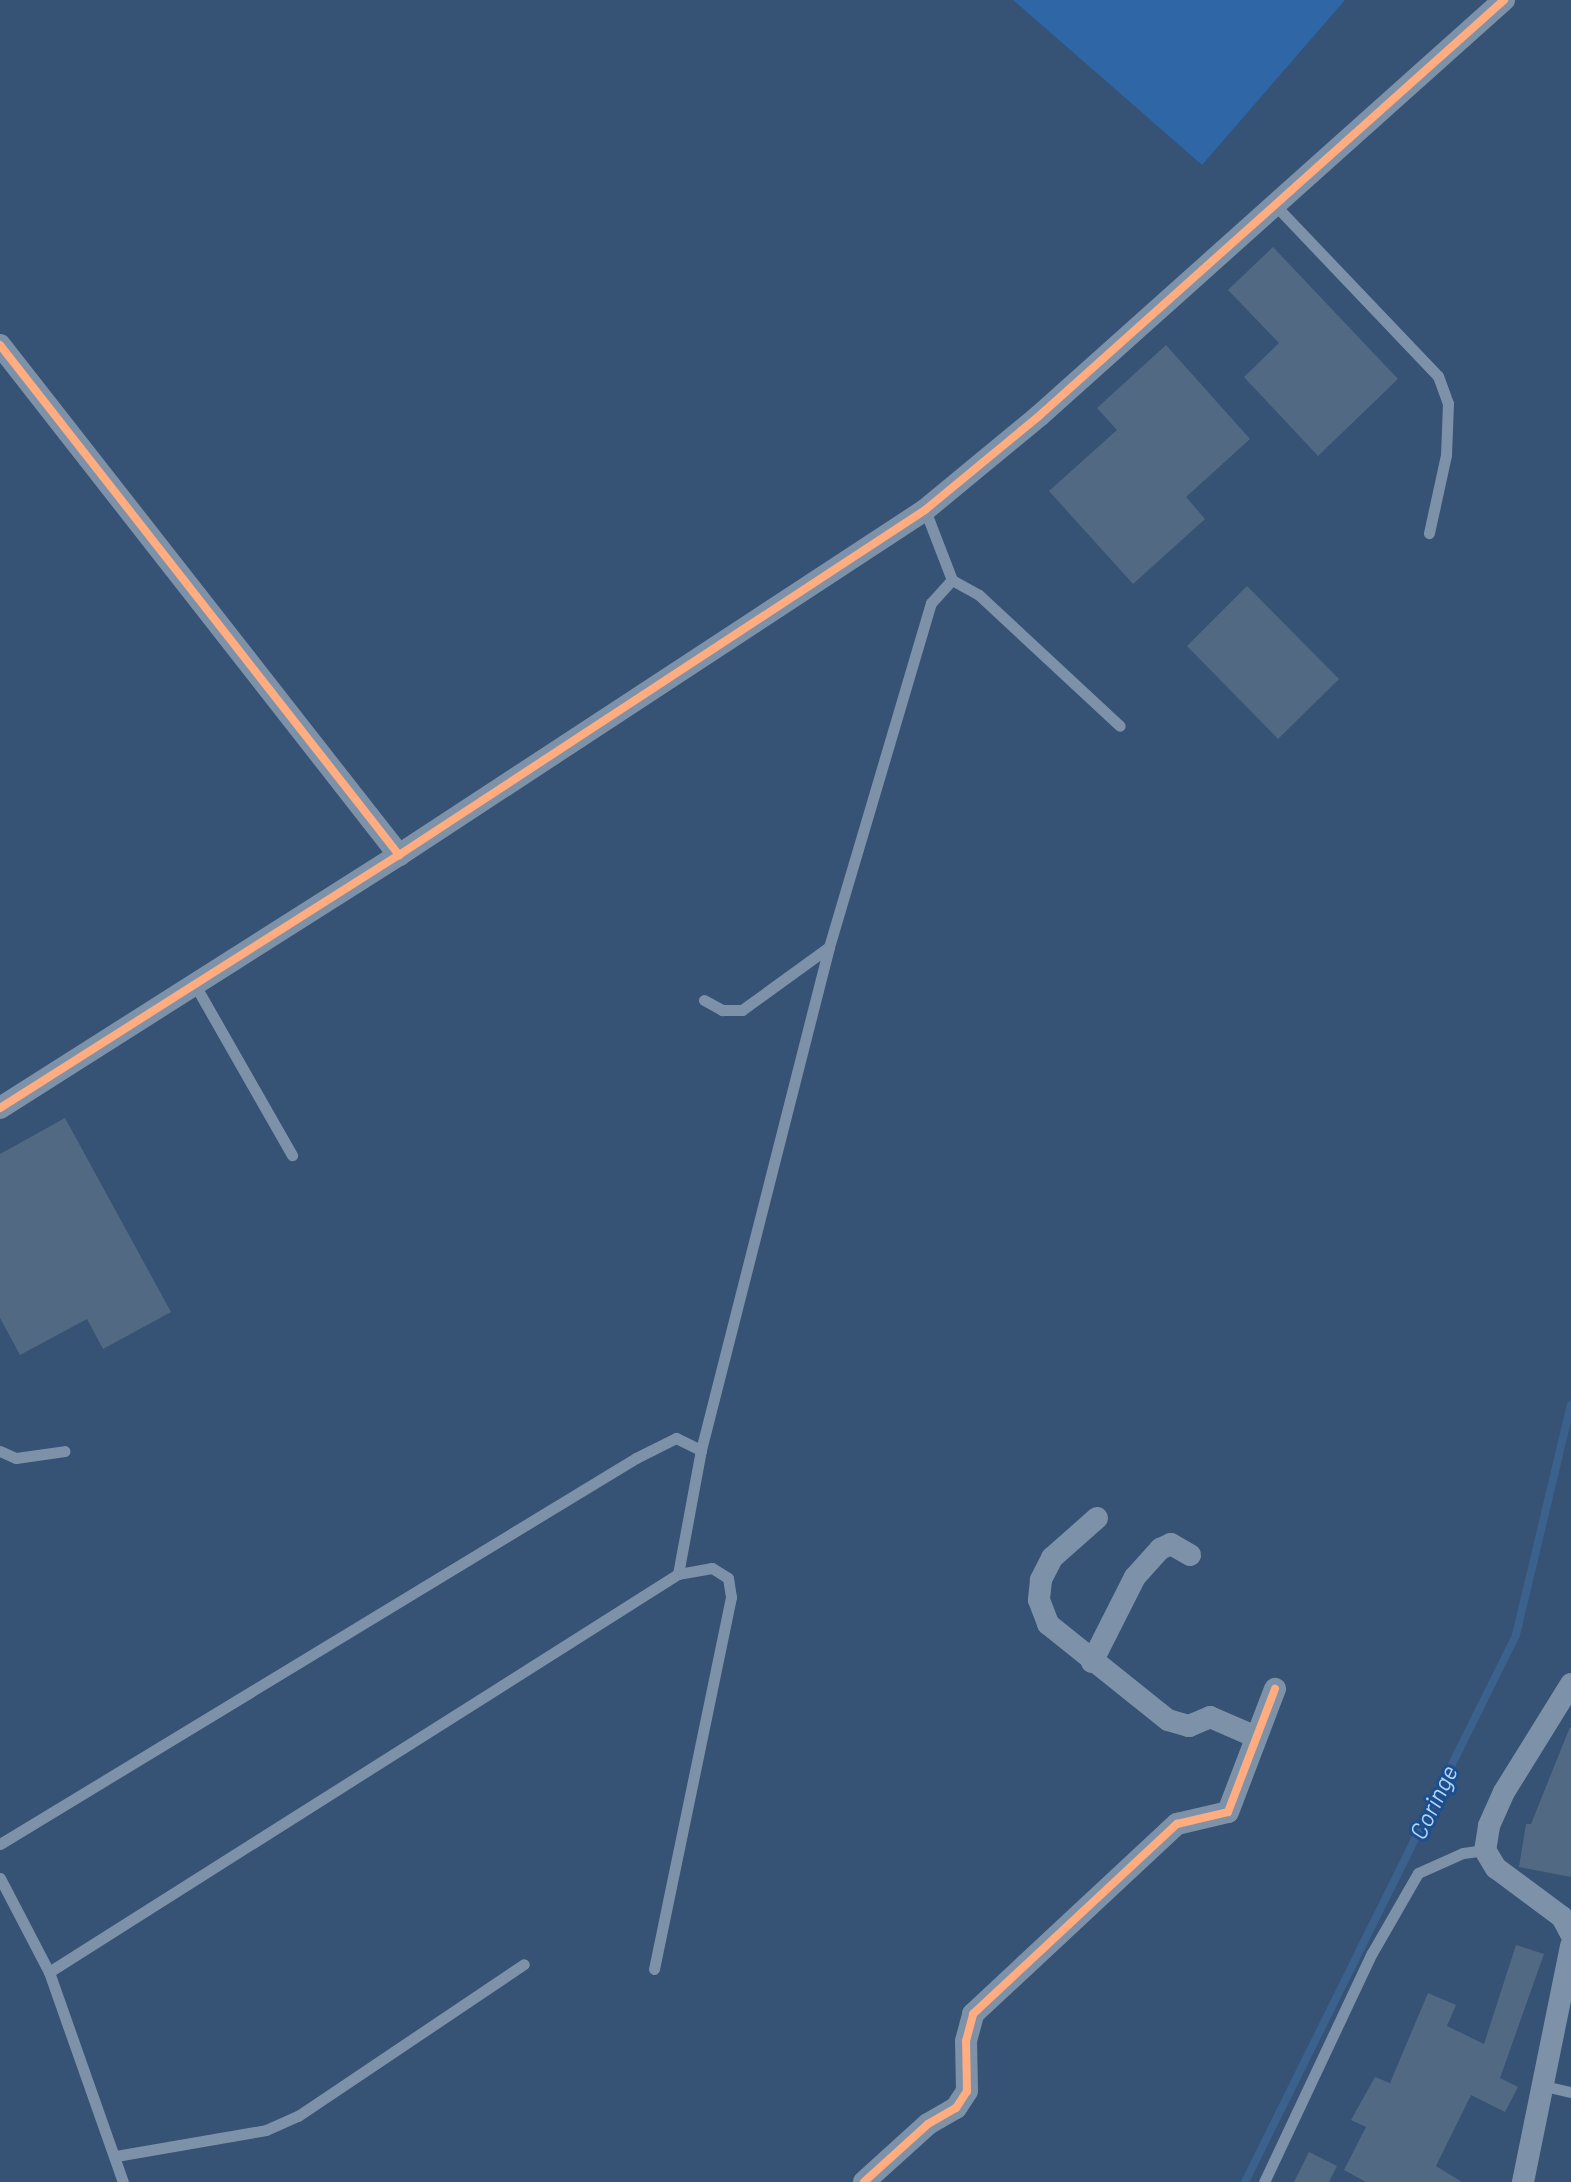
<!DOCTYPE html>
<html>
<head>
<meta charset="utf-8">
<style>
	body { margin:0 }
	#map { position:relative; width:1571px; height:2182px; overflow:hidden; background:#365274; font-family:Barlow,sans-serif }
	div>[style] { position:absolute }
	.green>* { inset:0; background:#2f66a5 }
	.stream>* { height:8px; margin:-4px; padding:0 4px; transform-origin:4px; border-radius:4px; background:#3b618d }
	.building>* { inset:0; background:#526984 }
	.service>* { height:11px; margin:-5.5px; padding:0 5.5px; transform-origin:5.5px; border-radius:5.5px; background:#7d92a8 }
	.minor>* { height:22px; margin:-11px; padding:0 11px; transform-origin:11px; border-radius:11px; background:#7d92a8 }
	.cycleway>* { height:8px; margin:-4px; padding:0 4px; transform-origin:4px; border-radius:4px; background:#ffac80 }
	span { translate:-50% -50%; white-space:nowrap; text-align:center; line-height:1.15; -webkit-text-stroke:6px #1b4f8f; paint-order:stroke }
	.water-label { font-size:24px; color:#b5d3f5; font-style:italic }
</style>
</head>
<body>
<div id="map">
	<div class="green">
		<i style="clip-path:polygon(1013px 0,1345px 0,1202px 165px)"></i>
	</div>
	<div class="stream">
		<i style="left:1245px;top:2182px;width:610px;rotate:-63.64deg"></i>
		<i style="left:1516px;top:1635px;width:236px;rotate:-76.6deg"></i>
	</div>
	<div class="building">
		<i style="clip-path:polygon(1273px 247px,1398px 379px,1318px 456px,1244px 377px,1279px 343px,1228px 290px)"></i>
		<i style="clip-path:polygon(1166px 345px,1250px 439px,1186px 497px,1205px 519px,1133px 584px,1049px 491px,1117px 430px,1097px 408px)"></i>
		<i style="clip-path:polygon(1247px 586px,1339px 679px,1278px 739px,1187px 646px)"></i>
		<i style="clip-path:polygon(65px 1118px,171px 1312px,103px 1349px,87px 1319px,20px 1355px,0 1318px,0 1154px)"></i>
		<i style="clip-path:polygon(1570px 1727px,1571px 1728px,1571px 1877px,1519px 1867px,1526px 1824px,1531px 1824px)"></i>
		<i style="clip-path:polygon(1516px 1945px,1544px 1954px,1500px 2078px,1518px 2087px,1505px 2112px,1471px 2095px,1436px 2166px,1462px 2182px,1366px 2182px,1344px 2170px,1366px 2127px,1351px 2120px,1375px 2077px,1390px 2083px,1428px 1993px,1456px 2005px,1447px 2026px,1484px 2044px)"></i>
		<i style="clip-path:polygon(1309px 2152px,1337px 2166px,1329px 2182px,1294px 2182px)"></i>
	</div>
	<div class="service">
		<i style="left:1275px;top:205px;width:236px;rotate:46.4deg"></i>
		<i style="left:1438px;top:376px;width:29px;rotate:70deg"></i>
		<i style="left:1448px;top:403px;width:52px;rotate:92.2deg"></i>
		<i style="left:1446px;top:455px;width:80px;rotate:102.3deg"></i>
		<i style="left:925px;top:510px;width:75px;rotate:68.9deg"></i>
		<i style="left:952px;top:580px;width:31px;rotate:29deg"></i>
		<i style="left:979px;top:595px;width:192px;rotate:42.9deg"></i>
		<i style="left:195px;top:985px;width:196px;rotate:60.3deg"></i>
		<i style="left:704px;top:1000px;width:21px;rotate:29deg"></i>
		<i style="left:722px;top:1010px;width:20px"></i>
		<i style="left:742px;top:1010px;width:107px;rotate:-35.9deg"></i>
		<i style="left:0;top:1451px;width:17px;rotate:24deg"></i>
		<i style="left:16px;top:1458px;width:49px;rotate:-8.1deg"></i>
		<i style="left:0;top:1844px;width:744px;rotate:-31.25deg"></i>
		<i style="left:636px;top:1458px;width:45px;rotate:-26.6deg"></i>
		<i style="left:676px;top:1438px;width:28px;rotate:26deg"></i>
		<i style="left:0;top:1878px;width:106px;rotate:62.5deg"></i>
		<i style="left:49px;top:1972px;width:223px;rotate:70.6deg"></i>
		<i style="left:654px;top:1969px;width:380px;rotate:-78.3deg"></i>
		<i style="left:731px;top:1597px;width:19px;rotate:-99deg"></i>
		<i style="left:728px;top:1578px;width:19px;rotate:-148deg"></i>
		<i style="left:712px;top:1568px;width:35px;rotate:170deg"></i>
		<i style="left:49px;top:1972px;width:744px;rotate:-32.32deg"></i>
		<i style="left:678px;top:1574px;width:126px;rotate:-79.5deg"></i>
		<i style="left:701px;top:1450px;width:519px;rotate:-75.72deg"></i>
		<i style="left:829px;top:947px;width:359px;rotate:-73.5deg"></i>
		<i style="left:931px;top:603px;width:31px;rotate:-48deg"></i>
		<i style="left:1540px;top:2085px;width:32px;rotate:13deg"></i>
		<i style="left:116px;top:2156px;width:152px;rotate:-9.8deg"></i>
		<i style="left:266px;top:2130px;width:35px;rotate:-24deg"></i>
		<i style="left:298px;top:2116px;width:272px;rotate:-33.9deg"></i>
		<i style="left:1264px;top:2182px;width:253px;rotate:-64.8deg"></i>
		<i style="left:1372px;top:1953px;width:92px;rotate:-60.1deg"></i>
		<i style="left:1418px;top:1873px;width:49px;rotate:-24deg"></i>
		<i style="left:1463px;top:1853px;width:22px;rotate:-8deg"></i>
	</div>
	<div class="minor">
		<i style="left:0;top:345px;width:648px;rotate:51.96deg"></i>
		<i style="left:0;top:1108px;width:472px;rotate:-32.4deg"></i>
		<i style="left:399px;top:855px;width:629px;rotate:-33.26deg"></i>
		<i style="left:925px;top:510px;width:148px;rotate:-39.5deg"></i>
		<i style="left:1039px;top:416px;width:624px;rotate:-41.82deg"></i>
		<i style="left:1097px;top:1518px;width:60px;rotate:138.4deg"></i>
		<i style="left:1052px;top:1558px;width:25px;rotate:117deg"></i>
		<i style="left:1041px;top:1580px;width:20px;rotate:96deg"></i>
		<i style="left:1039px;top:1600px;width:26px;rotate:69deg"></i>
		<i style="left:1048px;top:1624px;width:154px;rotate:38.7deg"></i>
		<i style="left:1168px;top:1720px;width:22px;rotate:16deg"></i>
		<i style="left:1189px;top:1726px;width:23px;rotate:-23deg"></i>
		<i style="left:1210px;top:1717px;width:50px;rotate:23.5deg"></i>
		<i style="left:1092px;top:1662px;width:95px;rotate:-63.2deg"></i>
		<i style="left:1135px;top:1577px;width:38px;rotate:-48deg"></i>
		<i style="left:1160px;top:1549px;width:12px;rotate:-24deg"></i>
		<i style="left:1171px;top:1544px;width:22px;rotate:30deg"></i>
		<i style="left:1571px;top:1684px;width:127px;rotate:121.8deg"></i>
		<i style="left:1504px;top:1792px;width:37px;rotate:114deg"></i>
		<i style="left:1489px;top:1826px;width:24px;rotate:99deg"></i>
		<i style="left:1485px;top:1850px;width:21px;rotate:59deg"></i>
		<i style="left:1496px;top:1868px;width:82px;rotate:36.6deg"></i>
		<i style="left:1562px;top:1917px;width:19px;rotate:62deg"></i>
		<i style="left:864px;top:2182px;width:86px;rotate:-42.2deg"></i>
		<i style="left:928px;top:2124px;width:32px;rotate:-30deg"></i>
		<i style="left:956px;top:2108px;width:20px;rotate:-57deg"></i>
		<i style="left:967px;top:2091px;width:50px;rotate:-91.1deg"></i>
		<i style="left:966px;top:2041px;width:28px;rotate:-75deg"></i>
		<i style="left:973px;top:2014px;width:279px;rotate:-43deg"></i>
		<i style="left:1177px;top:1824px;width:52px;rotate:-13.2deg"></i>
		<i style="left:1228px;top:1812px;width:132px;rotate:-69.1deg"></i>
		<i style="left:1523px;top:2182px;width:241px;rotate:-78.5deg"></i>
	</div>
	<div class="cycleway">
		<i style="left:0;top:345px;width:648px;rotate:51.96deg"></i>
		<i style="left:0;top:1108px;width:472px;rotate:-32.4deg"></i>
		<i style="left:399px;top:855px;width:629px;rotate:-33.26deg"></i>
		<i style="left:925px;top:510px;width:148px;rotate:-39.5deg"></i>
		<i style="left:1039px;top:416px;width:624px;rotate:-41.82deg"></i>
		<i style="left:864px;top:2182px;width:86px;rotate:-42.2deg"></i>
		<i style="left:928px;top:2124px;width:32px;rotate:-30deg"></i>
		<i style="left:956px;top:2108px;width:20px;rotate:-57deg"></i>
		<i style="left:967px;top:2091px;width:50px;rotate:-91.1deg"></i>
		<i style="left:966px;top:2041px;width:28px;rotate:-75deg"></i>
		<i style="left:973px;top:2014px;width:279px;rotate:-43deg"></i>
		<i style="left:1177px;top:1824px;width:52px;rotate:-13.2deg"></i>
		<i style="left:1228px;top:1812px;width:132px;rotate:-69.1deg"></i>
	</div>
	<div class="water-label">
		<span style="left:1433px;top:1802px;rotate:-64deg">Coringe</span>
	</div>
</div>
</body>
</html>
